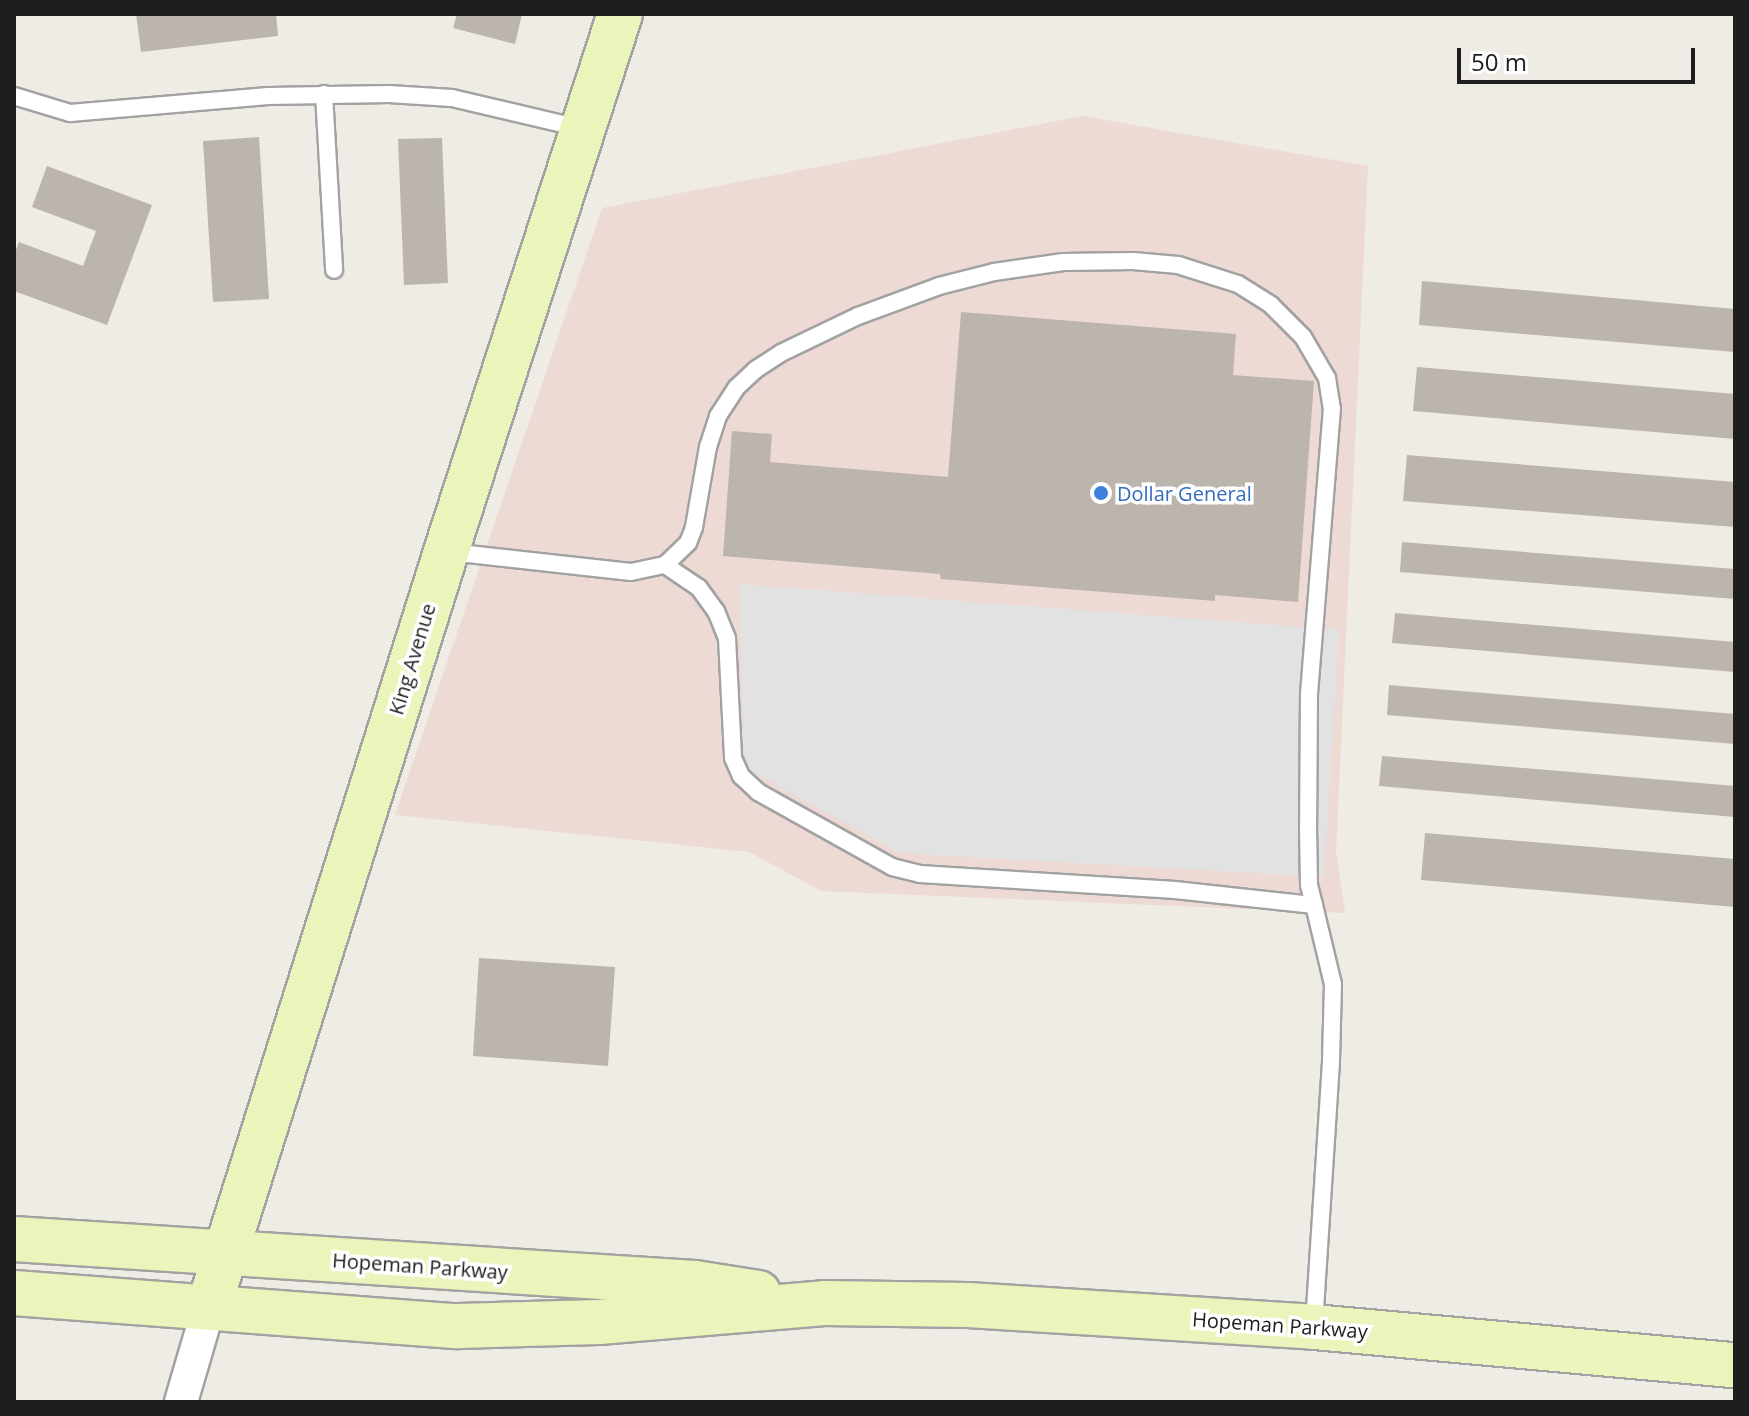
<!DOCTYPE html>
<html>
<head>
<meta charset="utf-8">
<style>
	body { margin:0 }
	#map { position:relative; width:1749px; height:1416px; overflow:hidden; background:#eeece4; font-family:"Open Sans",sans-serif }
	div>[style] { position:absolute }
	.commercial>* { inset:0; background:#eedad4 }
	.parking>* { inset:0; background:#e2e2e2 }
	.building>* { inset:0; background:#bbb5ae }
	.roads { filter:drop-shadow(2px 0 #a2a2a2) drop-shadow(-2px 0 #a2a2a2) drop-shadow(0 2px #a2a2a2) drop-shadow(0 -2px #a2a2a2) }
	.lane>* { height:16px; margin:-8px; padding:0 8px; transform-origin:8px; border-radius:8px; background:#fff }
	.street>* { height:32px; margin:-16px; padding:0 16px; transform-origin:16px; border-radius:16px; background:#fff }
	.secondary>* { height:44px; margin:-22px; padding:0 22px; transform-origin:22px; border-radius:22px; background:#e9f5bb }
	.dots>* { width:22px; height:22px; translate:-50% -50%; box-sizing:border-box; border:4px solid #fff; border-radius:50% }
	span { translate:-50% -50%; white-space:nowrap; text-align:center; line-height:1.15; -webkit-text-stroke:7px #fff; paint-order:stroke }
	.shop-label { font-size:20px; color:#366cbe }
	.left { translate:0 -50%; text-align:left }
	.street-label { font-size:20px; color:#1e1e1e }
	.frame { position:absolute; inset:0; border:16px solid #1e1e1e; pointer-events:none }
	.scale { position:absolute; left:1457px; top:48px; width:238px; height:36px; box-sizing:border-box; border:4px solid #1e1e1e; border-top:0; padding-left:10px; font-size:24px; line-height:28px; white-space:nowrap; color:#1e1e1e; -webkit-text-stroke:6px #fff; paint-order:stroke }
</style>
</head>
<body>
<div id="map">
	<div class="commercial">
		<i style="clip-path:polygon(1083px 116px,1368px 166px,1336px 851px,1345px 913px,821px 891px,749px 852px,395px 815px,602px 208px)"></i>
	</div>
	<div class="parking">
		<i style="clip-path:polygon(739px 584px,1339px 630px,1324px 877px,899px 853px,749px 769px,744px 750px)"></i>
	</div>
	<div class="building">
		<i style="clip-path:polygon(136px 14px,276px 14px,278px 36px,141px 52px)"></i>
		<i style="clip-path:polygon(457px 14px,522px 14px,515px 44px,453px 28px)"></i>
		<i style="clip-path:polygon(259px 137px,269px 299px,213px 302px,203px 141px)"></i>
		<i style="clip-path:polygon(442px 138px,448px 283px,404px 285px,398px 139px)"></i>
		<i style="clip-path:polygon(47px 166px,152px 205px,107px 325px,14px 291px,14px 255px,19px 242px,83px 266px,96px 231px,32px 207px)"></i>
		<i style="clip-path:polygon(1422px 281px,1735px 309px,1735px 352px,1419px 325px)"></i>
		<i style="clip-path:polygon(961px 312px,1236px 334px,1233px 375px,1314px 381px,1298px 602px,1215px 595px,1215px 601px,941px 579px,940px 574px,723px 556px,732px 431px,772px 434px,770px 462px,948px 477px)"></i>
		<i style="clip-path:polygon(1417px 367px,1735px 394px,1735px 439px,1413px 411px)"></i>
		<i style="clip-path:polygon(1407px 455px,1735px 482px,1735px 527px,1403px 501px)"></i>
		<i style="clip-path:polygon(1402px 542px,1735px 569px,1735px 599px,1400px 572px)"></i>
		<i style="clip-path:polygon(1395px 613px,1735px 642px,1735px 672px,1392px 643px)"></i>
		<i style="clip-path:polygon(1389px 685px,1735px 714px,1735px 744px,1387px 715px)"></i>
		<i style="clip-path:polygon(1382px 756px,1735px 786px,1735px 817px,1379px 786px)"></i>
		<i style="clip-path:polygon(1425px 833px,1735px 859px,1735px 907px,1421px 880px)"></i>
		<i style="clip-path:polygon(479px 958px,615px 967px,608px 1066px,473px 1056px)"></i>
	</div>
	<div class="roads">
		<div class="lane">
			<i style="left:324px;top:94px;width:176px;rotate:86.7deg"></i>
			<i style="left:14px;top:96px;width:59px;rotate:16.9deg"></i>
			<i style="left:70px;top:113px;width:199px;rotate:-4.9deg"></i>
			<i style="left:268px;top:96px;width:121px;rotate:-0.9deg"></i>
			<i style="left:389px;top:94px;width:63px;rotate:3.6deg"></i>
			<i style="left:452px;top:98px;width:131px;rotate:13.2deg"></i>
			<i style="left:450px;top:552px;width:182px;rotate:6.3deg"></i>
			<i style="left:631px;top:572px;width:35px;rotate:-12deg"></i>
			<i style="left:665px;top:565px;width:41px;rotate:34.1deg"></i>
			<i style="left:699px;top:588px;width:29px;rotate:54deg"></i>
			<i style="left:716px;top:611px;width:29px;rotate:68deg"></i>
			<i style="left:727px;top:638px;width:120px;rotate:87.1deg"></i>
			<i style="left:733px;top:758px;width:20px;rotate:66deg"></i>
			<i style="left:741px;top:776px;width:23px;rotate:43deg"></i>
			<i style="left:758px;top:792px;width:154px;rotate:29.2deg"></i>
			<i style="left:892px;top:867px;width:29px;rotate:14deg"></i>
			<i style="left:920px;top:874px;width:256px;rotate:3.6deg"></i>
			<i style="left:1175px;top:890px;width:140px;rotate:6.2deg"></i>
			<i style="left:1314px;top:905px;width:81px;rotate:76.5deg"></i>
			<i style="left:1333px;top:984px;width:78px;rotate:91.5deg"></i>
			<i style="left:1331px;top:1062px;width:264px;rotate:93.7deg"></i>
			<i style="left:665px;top:565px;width:32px;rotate:-44deg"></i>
			<i style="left:688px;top:543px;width:17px;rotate:-69deg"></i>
			<i style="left:694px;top:527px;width:81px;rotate:-80.1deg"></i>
			<i style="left:708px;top:447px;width:33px;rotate:-72deg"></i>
			<i style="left:718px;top:416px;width:33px;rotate:-57deg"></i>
			<i style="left:736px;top:388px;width:26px;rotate:-43deg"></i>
			<i style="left:755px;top:370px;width:31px;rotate:-33deg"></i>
			<i style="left:781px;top:353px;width:85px;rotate:-25.7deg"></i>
			<i style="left:858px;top:316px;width:86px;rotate:-20.3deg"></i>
			<i style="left:939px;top:286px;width:57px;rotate:-14.3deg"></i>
			<i style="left:994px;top:272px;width:70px;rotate:-8.2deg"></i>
			<i style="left:1063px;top:262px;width:70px;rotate:-0.8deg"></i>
			<i style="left:1133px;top:261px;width:45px;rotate:5.1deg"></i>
			<i style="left:1178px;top:265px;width:63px;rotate:17.6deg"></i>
			<i style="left:1238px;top:284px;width:39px;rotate:32deg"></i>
			<i style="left:1271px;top:305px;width:45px;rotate:45deg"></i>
			<i style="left:1303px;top:337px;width:48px;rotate:59.7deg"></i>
			<i style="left:1327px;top:378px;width:30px;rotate:81deg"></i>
			<i style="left:1332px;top:408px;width:288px;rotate:94.6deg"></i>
			<i style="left:1309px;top:695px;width:132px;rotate:90.4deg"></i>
			<i style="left:1308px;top:827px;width:58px;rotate:89deg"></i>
			<i style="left:1309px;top:885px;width:21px;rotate:76deg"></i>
		</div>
		<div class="street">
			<i style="left:181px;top:1402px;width:100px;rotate:-73.7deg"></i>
		</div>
		<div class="secondary">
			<i style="left:14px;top:1239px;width:682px;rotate:3.7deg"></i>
			<i style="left:695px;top:1283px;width:64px;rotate:9deg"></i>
			<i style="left:14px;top:1293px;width:445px;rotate:4.3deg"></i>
			<i style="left:458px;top:1326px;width:141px;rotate:-1.6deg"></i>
			<i style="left:599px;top:1322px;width:226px;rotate:-4.8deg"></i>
			<i style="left:824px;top:1303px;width:144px;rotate:0.8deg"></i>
			<i style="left:968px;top:1305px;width:347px;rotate:3.6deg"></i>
			<i style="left:1314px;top:1327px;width:423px;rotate:5.2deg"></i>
			<i style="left:209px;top:1306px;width:790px;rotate:-72.55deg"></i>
			<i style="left:446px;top:552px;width:565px;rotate:-72.08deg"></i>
		</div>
	</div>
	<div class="dots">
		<i style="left:1101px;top:493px;background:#3f7fe0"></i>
	</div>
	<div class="shop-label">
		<span class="left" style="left:1117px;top:493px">Dollar General</span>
	</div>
	<div class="street-label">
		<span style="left:412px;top:659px;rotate:-73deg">King Avenue</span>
		<span style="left:420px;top:1266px;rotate:4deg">Hopeman Parkway</span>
		<span style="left:1280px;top:1325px;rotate:4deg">Hopeman Parkway</span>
	</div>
	<div class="frame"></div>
	<div class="scale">50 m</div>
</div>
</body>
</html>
